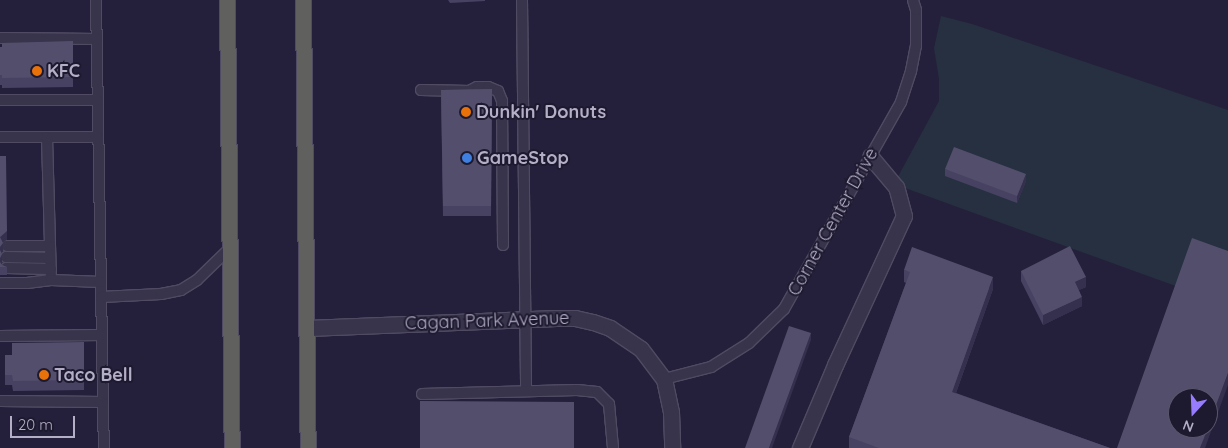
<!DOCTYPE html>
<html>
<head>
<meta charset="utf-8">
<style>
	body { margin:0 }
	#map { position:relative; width:1228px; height:448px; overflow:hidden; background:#24203b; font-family:Quicksand,sans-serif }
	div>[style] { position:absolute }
	.green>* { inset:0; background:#263041 }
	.roads { filter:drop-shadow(1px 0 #504b62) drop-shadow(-1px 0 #504b62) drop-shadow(0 1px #504b62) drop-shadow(0 -1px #504b62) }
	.service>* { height:10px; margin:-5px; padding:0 5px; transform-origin:5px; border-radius:5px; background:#38344b }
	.minor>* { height:15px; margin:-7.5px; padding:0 7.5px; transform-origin:7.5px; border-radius:7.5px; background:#38344b }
	.trunk>* { height:15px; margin:-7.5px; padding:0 7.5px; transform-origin:7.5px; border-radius:7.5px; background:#60615e }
	.wall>* { inset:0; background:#474261 }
	.shaded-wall>* { inset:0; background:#34304d }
	.building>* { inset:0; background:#534e6c }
	.dots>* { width:14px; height:14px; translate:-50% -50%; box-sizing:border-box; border:2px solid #1d192f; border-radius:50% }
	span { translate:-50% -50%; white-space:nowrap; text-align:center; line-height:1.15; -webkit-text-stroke:4px #1d192f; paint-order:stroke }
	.poi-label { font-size:18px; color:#b4aec7; font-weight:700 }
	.left { translate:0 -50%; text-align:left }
	.street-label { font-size:18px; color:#b4aec7 }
	.north { position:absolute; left:1168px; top:388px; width:50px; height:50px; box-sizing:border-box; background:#1d192f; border:1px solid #59556c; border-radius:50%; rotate:200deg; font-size:14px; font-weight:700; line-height:20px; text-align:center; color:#b4aec7 }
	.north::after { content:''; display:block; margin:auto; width:18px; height:22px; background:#977dfe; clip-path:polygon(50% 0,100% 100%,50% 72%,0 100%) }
	.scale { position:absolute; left:10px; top:416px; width:65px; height:22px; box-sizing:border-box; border:2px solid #b4aec7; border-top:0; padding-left:6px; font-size:15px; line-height:18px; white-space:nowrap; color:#b4aec7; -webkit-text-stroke:4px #1d192f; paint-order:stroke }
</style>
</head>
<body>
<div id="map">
	<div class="green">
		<i style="clip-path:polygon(941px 16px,972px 24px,1228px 110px,1228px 305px,894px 184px,939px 101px,939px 79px,934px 48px)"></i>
	</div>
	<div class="roads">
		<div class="service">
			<i style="left:96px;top:0;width:448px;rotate:89deg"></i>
			<i style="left:522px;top:0;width:391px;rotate:89.4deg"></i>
			<i style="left:0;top:38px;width:97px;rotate:0.6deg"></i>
			<i style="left:421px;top:90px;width:48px;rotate:1.2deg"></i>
			<i style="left:469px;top:91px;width:9px;rotate:-27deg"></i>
			<i style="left:477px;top:87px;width:11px"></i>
			<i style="left:488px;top:87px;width:11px;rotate:22deg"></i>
			<i style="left:498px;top:91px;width:11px;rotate:68deg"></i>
			<i style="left:502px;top:101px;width:144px;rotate:89.6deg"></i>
			<i style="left:0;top:100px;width:97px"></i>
			<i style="left:0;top:137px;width:98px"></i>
			<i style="left:47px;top:137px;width:143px;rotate:88.4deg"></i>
			<i style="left:7px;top:246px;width:43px"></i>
			<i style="left:6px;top:257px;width:44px;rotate:1.3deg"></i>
			<i style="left:6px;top:268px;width:45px;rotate:1.3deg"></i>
			<i style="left:0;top:283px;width:27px"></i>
			<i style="left:27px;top:283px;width:24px;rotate:-7deg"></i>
			<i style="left:51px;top:280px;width:50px;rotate:2.3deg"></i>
			<i style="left:101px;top:297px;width:60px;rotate:-2.9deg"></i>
			<i style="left:161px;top:294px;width:20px;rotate:-11deg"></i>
			<i style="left:181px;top:290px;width:19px;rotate:-32deg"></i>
			<i style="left:197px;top:280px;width:46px;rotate:-44.1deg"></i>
			<i style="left:0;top:336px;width:102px;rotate:-0.6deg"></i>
			<i style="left:664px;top:379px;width:49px;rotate:-14.3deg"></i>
			<i style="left:711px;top:367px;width:45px;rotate:-32.3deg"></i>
			<i style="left:749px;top:343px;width:49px;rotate:-44.2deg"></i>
			<i style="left:784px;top:309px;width:238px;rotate:-60.5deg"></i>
			<i style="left:901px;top:102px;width:33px;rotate:-72deg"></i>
			<i style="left:911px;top:71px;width:25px;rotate:-79deg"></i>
			<i style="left:916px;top:46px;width:36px;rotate:-90deg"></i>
			<i style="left:916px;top:10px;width:10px;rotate:-107deg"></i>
			<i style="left:422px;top:394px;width:155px;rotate:-1.5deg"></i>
			<i style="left:577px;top:390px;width:20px;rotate:6deg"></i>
			<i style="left:597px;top:392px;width:17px;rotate:45deg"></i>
			<i style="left:609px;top:404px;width:44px;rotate:84.8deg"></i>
			<i style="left:0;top:401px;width:103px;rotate:0.6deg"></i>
		</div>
		<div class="minor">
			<i style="left:307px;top:328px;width:249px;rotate:-2.3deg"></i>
			<i style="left:556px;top:318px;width:19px"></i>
			<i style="left:575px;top:318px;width:18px;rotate:13deg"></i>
			<i style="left:593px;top:322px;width:18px;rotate:19deg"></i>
			<i style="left:610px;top:328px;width:37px;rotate:34deg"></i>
			<i style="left:641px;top:349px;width:38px;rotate:53deg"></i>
			<i style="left:664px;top:379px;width:34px;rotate:78deg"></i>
			<i style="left:671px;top:412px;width:36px;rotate:88deg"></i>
			<i style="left:800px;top:448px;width:90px;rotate:-67.1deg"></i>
			<i style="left:835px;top:365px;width:164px;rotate:-65.2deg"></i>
			<i style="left:904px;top:216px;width:30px;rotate:-105deg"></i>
			<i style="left:896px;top:187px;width:40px;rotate:-130deg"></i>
		</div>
		<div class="trunk">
			<i style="left:227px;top:0;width:448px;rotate:89.4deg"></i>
			<i style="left:303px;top:0;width:448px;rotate:89.4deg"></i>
		</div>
	</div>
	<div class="wall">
		<i style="clip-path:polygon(448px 0,485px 0,485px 1px,450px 3px)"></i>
		<i style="clip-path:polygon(73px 41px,73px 87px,2px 88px,2px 85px,0 85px,0 47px)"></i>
		<i style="clip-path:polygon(492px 89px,491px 216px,443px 216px,441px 90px)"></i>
		<i style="clip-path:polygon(0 156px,7px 239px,3px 243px,1px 264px,2px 265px,7px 267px,7px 275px,0 275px)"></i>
		<i style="clip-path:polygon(945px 169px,1026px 181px,1017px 203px,945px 176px)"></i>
		<i style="clip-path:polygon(904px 270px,993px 289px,956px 393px,1110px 448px,849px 448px,849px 437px,906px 283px,904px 282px)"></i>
		<i style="clip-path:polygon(1021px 271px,1086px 287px,1079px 290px,1082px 306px,1043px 325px,1021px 281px)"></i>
		<i style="clip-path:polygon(84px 342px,84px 390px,13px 391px,12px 385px,5px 385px,5px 355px,12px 355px)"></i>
	</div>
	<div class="shaded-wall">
		<i style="clip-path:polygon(1026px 174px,1026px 181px,1017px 203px,1017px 196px)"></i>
		<i style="clip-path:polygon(7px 231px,7px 239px,3px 243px,3px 251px,0 255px,0 237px)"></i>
		<i style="clip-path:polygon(2px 254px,2px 263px,0 267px,0 258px)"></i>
		<i style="clip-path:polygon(993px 277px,993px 289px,952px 404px,952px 392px)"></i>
		<i style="clip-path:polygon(1086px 277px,1086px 287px,1075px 292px,1075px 282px)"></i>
		<i style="clip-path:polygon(1082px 297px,1082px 306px,1043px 325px,1043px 315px)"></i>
		<i style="clip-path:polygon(811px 333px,811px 340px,772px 448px,769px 448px)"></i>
		<i style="clip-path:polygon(1228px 373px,1228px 385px,1205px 448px,1200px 448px)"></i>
	</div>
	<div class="building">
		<i style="clip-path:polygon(73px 41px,73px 77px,2px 78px,2px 75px,0 75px,0 47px,2px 47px,2px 43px)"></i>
		<i style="clip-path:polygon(492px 89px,491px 206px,443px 206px,441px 90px)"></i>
		<i style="clip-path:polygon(954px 147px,1026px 174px,1017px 196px,945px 169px)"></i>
		<i style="clip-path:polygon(0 156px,6px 156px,7px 231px,0 237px,3px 243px,0 247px)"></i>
		<i style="clip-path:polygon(1192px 238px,1228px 251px,1228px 373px,1208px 427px,1208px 398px,1178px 398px,1178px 428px,1208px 428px,1200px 448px,1117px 448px)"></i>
		<i style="clip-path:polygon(1070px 246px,1086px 277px,1075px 282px,1082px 297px,1043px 315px,1021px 271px)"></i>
		<i style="clip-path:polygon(912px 247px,993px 277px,952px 392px,1110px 448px,879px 448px,849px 437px,910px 272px,904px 270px)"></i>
		<i style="clip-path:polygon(0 250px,2px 254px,0 258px)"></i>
		<i style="clip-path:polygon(0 262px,2px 265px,7px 267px,0 267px)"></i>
		<i style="clip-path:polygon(789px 326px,811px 333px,769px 448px,745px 448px)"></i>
		<i style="clip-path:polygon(84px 342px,84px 380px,13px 381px,12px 375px,5px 375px,5px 355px,12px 355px,12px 343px)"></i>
		<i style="clip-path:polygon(420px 401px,574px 402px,574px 448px,420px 448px)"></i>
	</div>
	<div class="dots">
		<i style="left:37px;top:71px;background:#e8710a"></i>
		<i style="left:466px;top:112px;background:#e8710a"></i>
		<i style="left:467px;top:158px;background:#3f7fe0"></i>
		<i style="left:44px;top:375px;background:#e8710a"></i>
	</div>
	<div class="poi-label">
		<span class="left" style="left:47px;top:71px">KFC</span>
		<span class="left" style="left:476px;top:112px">Dunkin' Donuts</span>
		<span class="left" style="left:477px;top:158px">GameStop</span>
		<span class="left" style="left:54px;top:375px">Taco Bell</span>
	</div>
	<div class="street-label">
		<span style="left:833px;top:222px;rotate:-61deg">Corner Center Drive</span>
		<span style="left:487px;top:321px;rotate:-2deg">Cagan Park Avenue</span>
	</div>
	<div class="north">N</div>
	<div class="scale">20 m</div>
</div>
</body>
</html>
